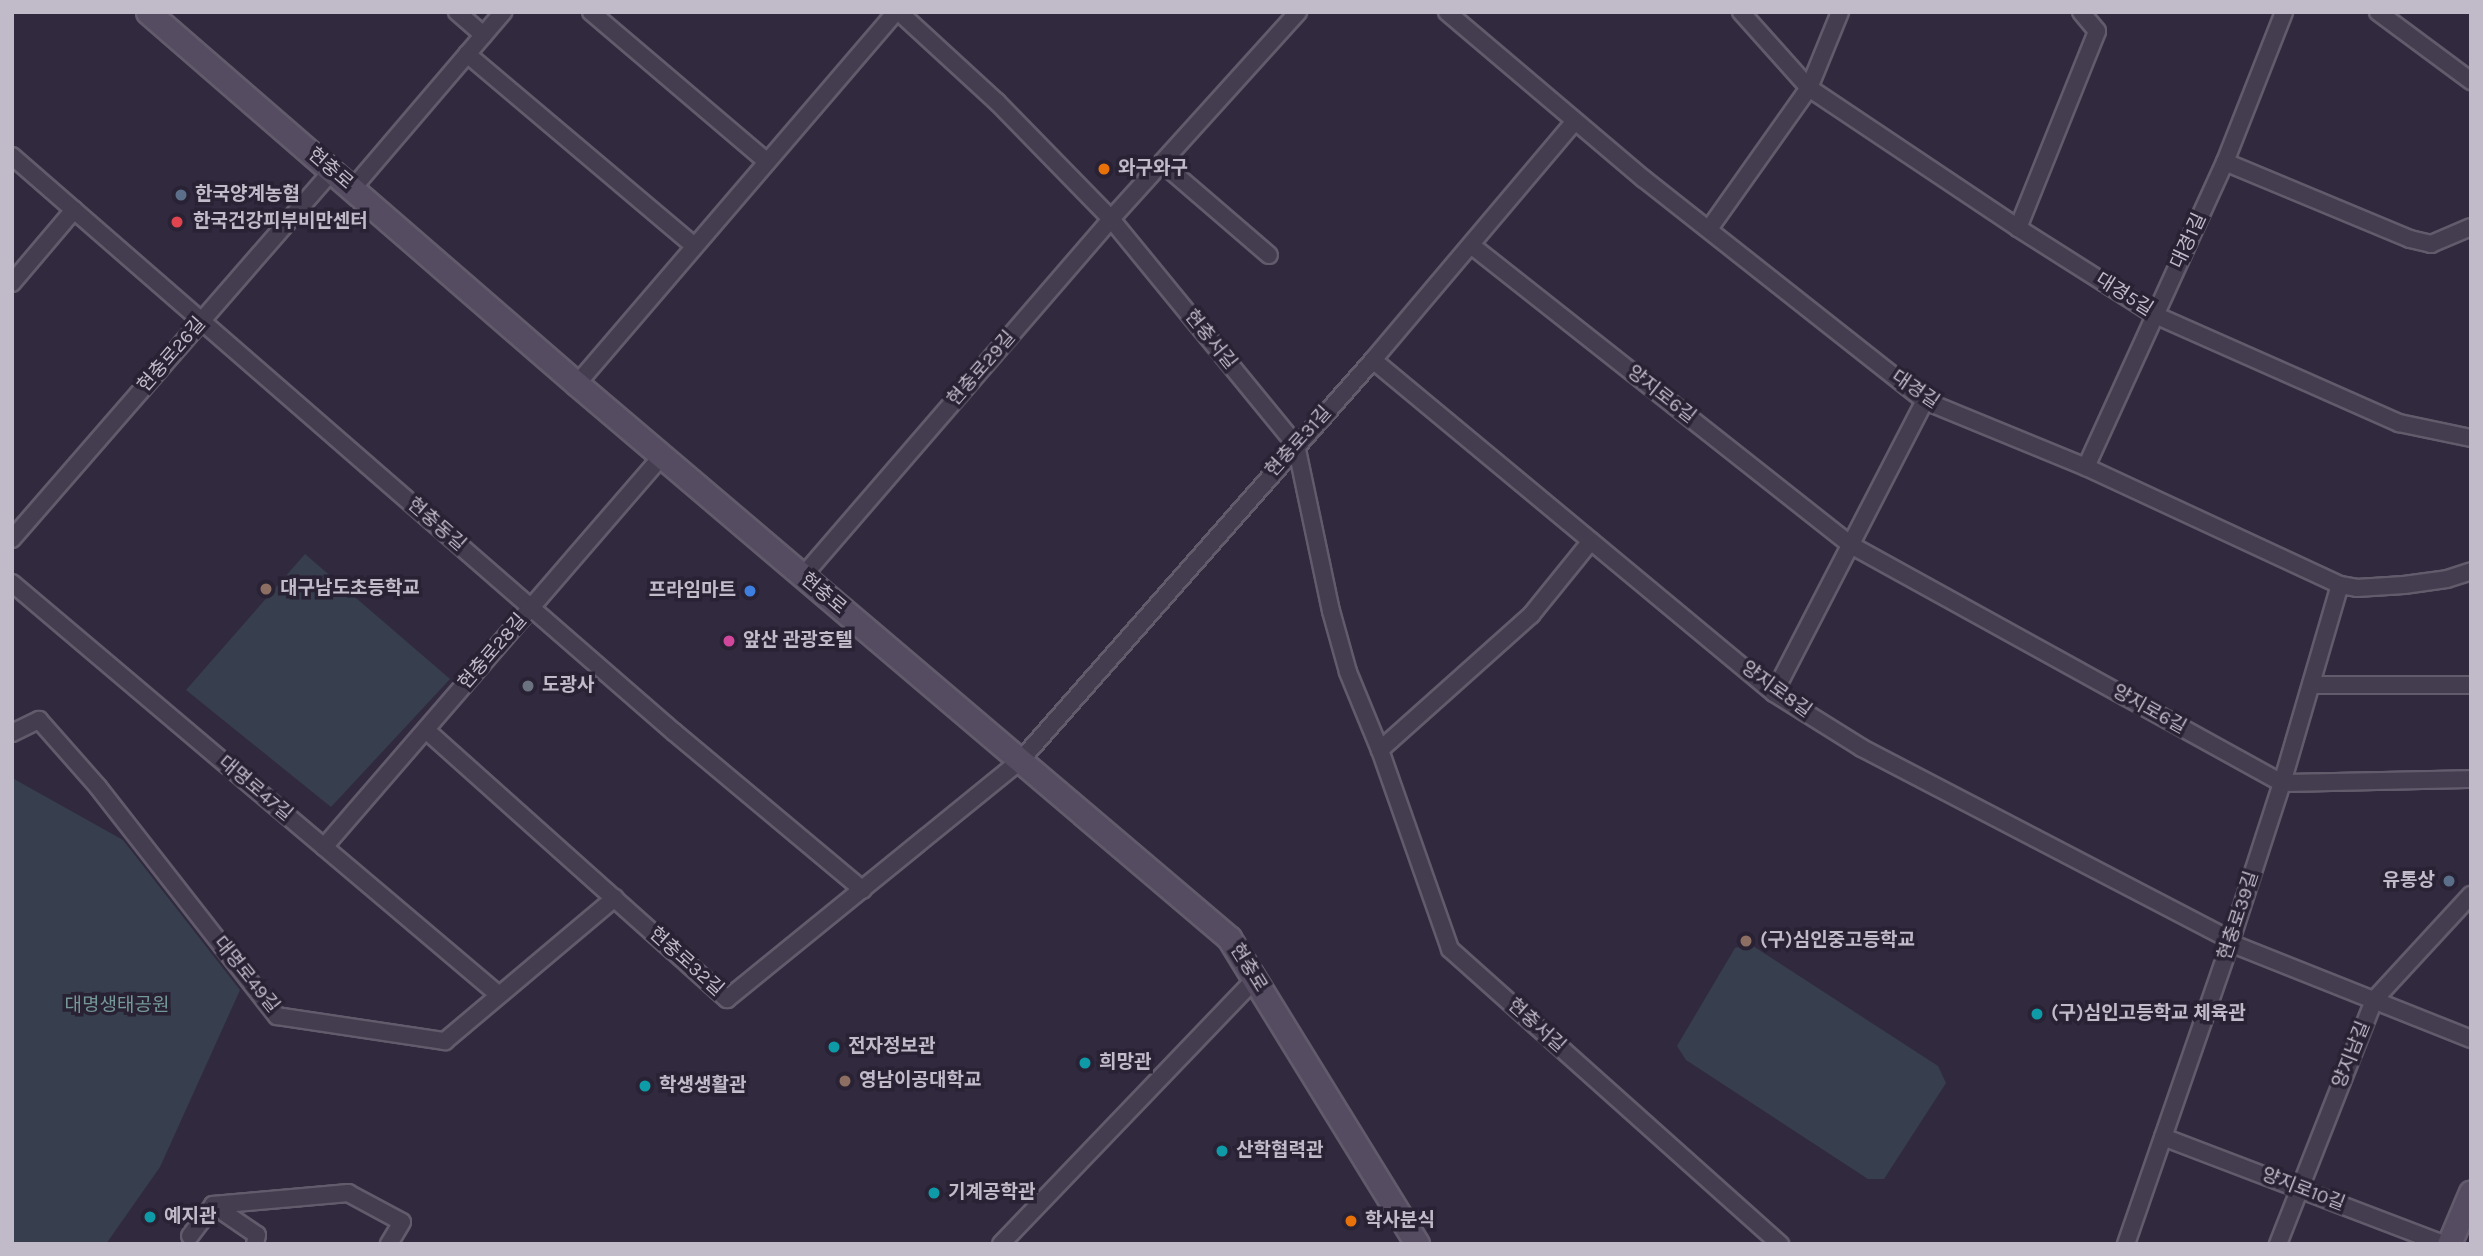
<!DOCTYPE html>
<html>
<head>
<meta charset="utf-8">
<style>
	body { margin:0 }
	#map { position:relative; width:2483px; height:1256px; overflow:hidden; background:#312a3f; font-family:Karla,"Noto Sans KR",sans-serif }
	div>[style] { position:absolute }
	.green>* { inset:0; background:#373e4e }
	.roads { filter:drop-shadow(2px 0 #625b6c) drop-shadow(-2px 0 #625b6c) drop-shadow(0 2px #625b6c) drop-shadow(0 -2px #625b6c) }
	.minor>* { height:16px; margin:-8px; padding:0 8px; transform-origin:8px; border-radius:8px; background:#443d4f }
	.secondary>* { height:23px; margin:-11.5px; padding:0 11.5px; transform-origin:11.5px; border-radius:11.5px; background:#554c62 }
	.dots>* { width:19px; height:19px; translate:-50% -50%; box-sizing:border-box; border:4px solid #292234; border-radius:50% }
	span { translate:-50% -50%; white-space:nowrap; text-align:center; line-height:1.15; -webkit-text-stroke:7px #292234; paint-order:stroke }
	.street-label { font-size:19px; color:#c0bac9 }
	.poi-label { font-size:19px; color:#c0bac9; font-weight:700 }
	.left { translate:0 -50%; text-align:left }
	.right { translate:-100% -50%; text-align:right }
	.park-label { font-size:19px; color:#749797 }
	.frame { position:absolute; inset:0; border:14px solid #c0bac9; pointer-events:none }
</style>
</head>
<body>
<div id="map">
	<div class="green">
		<i style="clip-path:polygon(305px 554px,450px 679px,331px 807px,186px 690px)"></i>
		<i style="clip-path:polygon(14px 779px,123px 840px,240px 990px,160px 1167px,106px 1244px,12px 1244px)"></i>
		<i style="clip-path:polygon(1750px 944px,1938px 1066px,1946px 1083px,1884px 1179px,1868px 1179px,1686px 1060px,1677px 1046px,1735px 948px)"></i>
	</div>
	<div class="roads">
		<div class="minor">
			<i style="left:457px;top:12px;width:35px;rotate:41deg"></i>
			<i style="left:591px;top:12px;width:231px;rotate:40.4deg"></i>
			<i style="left:899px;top:12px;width:133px;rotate:42.6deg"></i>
			<i style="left:997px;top:102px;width:163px;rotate:45.7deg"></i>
			<i style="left:1111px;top:219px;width:292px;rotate:50.7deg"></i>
			<i style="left:1296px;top:445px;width:170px;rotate:78.1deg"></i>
			<i style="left:1331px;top:611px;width:63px;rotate:74.4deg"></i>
			<i style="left:1348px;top:672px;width:84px;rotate:67.7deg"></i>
			<i style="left:1380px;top:750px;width:211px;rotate:70.6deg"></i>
			<i style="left:1450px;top:949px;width:443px;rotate:41.8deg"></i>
			<i style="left:1447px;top:12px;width:258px;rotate:40.3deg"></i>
			<i style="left:1644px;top:179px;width:358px;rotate:38.3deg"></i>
			<i style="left:1925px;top:401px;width:174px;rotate:22.3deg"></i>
			<i style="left:2086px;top:467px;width:280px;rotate:24.9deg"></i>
			<i style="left:2340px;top:585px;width:17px;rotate:10deg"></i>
			<i style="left:2357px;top:588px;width:47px;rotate:-3.7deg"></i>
			<i style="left:2404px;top:585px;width:43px;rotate:-7.9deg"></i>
			<i style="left:2447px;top:579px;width:25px;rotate:-18deg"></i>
			<i style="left:1741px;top:12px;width:102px;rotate:48.2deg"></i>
			<i style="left:1809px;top:88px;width:252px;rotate:33.8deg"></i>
			<i style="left:2018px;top:228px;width:162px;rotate:32.4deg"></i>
			<i style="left:2155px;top:315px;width:267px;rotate:23.9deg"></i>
			<i style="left:2399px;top:423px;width:74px;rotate:11.8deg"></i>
			<i style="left:2378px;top:12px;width:116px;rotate:36.6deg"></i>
			<i style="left:467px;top:54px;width:297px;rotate:40.2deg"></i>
			<i style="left:12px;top:156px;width:878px;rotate:41.03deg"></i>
			<i style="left:674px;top:732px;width:246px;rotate:39.9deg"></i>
			<i style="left:2225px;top:162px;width:200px;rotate:22.6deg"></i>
			<i style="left:2410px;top:239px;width:22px;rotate:13deg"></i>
			<i style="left:2431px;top:244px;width:43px;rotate:-23deg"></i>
			<i style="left:1162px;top:163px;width:141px;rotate:40.7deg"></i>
			<i style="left:352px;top:189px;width:233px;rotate:-49.5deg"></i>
			<i style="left:2018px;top:228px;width:212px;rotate:-68.1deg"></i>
			<i style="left:2097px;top:31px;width:25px;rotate:-130deg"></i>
			<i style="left:1709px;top:229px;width:173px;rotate:-54.7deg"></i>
			<i style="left:1809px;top:88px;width:82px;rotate:-67.8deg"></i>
			<i style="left:1471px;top:245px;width:484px;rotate:38.3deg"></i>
			<i style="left:1851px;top:545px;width:492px;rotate:28.9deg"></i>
			<i style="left:2282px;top:783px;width:189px;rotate:-1.2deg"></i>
			<i style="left:12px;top:283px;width:96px;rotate:-49.7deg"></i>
			<i style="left:1373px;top:360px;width:521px;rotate:39.71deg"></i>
			<i style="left:1774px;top:693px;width:104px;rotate:32deg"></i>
			<i style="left:1862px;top:748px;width:416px;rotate:27.5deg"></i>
			<i style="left:577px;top:384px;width:490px;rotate:-49.4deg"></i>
			<i style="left:2086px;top:467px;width:335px;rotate:-65.5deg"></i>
			<i style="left:2225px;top:162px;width:161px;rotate:-68.5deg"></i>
			<i style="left:12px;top:539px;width:488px;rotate:-49deg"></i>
			<i style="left:803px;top:576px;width:472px;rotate:-49.2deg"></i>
			<i style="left:1111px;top:219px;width:279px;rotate:-47.9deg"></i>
			<i style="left:12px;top:583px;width:638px;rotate:40.23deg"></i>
			<i style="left:2311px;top:685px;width:160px"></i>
			<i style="left:1774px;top:693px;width:329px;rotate:-62.7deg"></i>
			<i style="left:426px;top:730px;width:404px;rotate:41.8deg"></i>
			<i style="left:727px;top:999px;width:377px;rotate:-39.1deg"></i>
			<i style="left:1020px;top:761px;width:534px;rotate:-48.64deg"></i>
			<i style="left:1373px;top:360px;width:313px;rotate:-49.8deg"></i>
			<i style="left:12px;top:733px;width:30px;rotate:-26deg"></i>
			<i style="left:39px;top:720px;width:89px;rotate:48.6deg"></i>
			<i style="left:98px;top:787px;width:291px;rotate:52deg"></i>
			<i style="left:277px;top:1016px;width:170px;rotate:8.5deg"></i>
			<i style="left:445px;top:1041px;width:222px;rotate:-40.1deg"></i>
			<i style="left:1380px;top:750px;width:203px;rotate:-41.8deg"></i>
			<i style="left:1531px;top:615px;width:95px;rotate:-51deg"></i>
			<i style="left:324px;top:847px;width:517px;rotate:-49.16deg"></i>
			<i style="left:2230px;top:943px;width:259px;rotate:21.7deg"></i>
			<i style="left:2163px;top:1137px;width:300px;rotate:20.9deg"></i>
			<i style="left:213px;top:1205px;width:53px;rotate:34.3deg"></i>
			<i style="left:257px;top:1235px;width:9px;rotate:103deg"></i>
			<i style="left:190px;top:1236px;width:39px;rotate:-53deg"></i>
			<i style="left:213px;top:1205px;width:136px;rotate:-5.1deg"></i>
			<i style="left:348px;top:1193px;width:61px;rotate:28.2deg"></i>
			<i style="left:402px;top:1222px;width:26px;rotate:121deg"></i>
			<i style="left:1001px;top:1244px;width:367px;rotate:-46.2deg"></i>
			<i style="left:2126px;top:1244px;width:322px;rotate:-70.9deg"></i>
			<i style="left:2231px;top:940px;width:165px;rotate:-72deg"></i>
			<i style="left:2282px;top:783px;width:206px;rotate:-73.7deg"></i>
			<i style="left:2278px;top:1244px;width:262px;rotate:-68.5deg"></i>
			<i style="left:2374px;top:1000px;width:143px;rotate:-47.3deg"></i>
		</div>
		<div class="secondary">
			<i style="left:148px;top:12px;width:568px;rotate:40.93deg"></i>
			<i style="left:577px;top:384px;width:856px;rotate:40.35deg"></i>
			<i style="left:1229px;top:938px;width:359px;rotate:58.4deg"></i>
			<i style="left:2449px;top:1244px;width:56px;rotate:-67.1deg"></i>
		</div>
	</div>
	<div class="dots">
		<i style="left:1104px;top:169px;background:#e8710a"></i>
		<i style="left:181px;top:195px;background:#5c6f8a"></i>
		<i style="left:177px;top:222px;background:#e0444e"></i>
		<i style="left:266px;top:589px;background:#8d6e63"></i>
		<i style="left:750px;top:591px;background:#3f7fe0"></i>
		<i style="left:729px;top:641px;background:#d1479c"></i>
		<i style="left:528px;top:686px;background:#6b7280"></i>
		<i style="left:2449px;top:881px;background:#5c6f8a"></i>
		<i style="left:1746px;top:941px;background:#8d6e63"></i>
		<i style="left:2037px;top:1014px;background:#0f9aa8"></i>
		<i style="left:834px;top:1047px;background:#0f9aa8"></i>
		<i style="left:1085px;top:1063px;background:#0f9aa8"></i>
		<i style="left:845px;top:1081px;background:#8d6e63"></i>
		<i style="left:645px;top:1086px;background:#0f9aa8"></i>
		<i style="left:1222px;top:1151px;background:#0f9aa8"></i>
		<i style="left:934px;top:1193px;background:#0f9aa8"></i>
		<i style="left:150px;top:1217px;background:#0f9aa8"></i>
		<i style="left:1351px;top:1221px;background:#e8710a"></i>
	</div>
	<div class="street-label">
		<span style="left:330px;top:169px;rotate:41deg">현충로</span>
		<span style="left:2189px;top:241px;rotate:-65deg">대경1길</span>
		<span style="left:2124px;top:295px;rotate:32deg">대경5길</span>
		<span style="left:1210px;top:340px;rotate:51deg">현충서길</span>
		<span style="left:172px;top:355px;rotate:-49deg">현충로26길</span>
		<span style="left:982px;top:369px;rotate:-49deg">현충로29길</span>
		<span style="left:1915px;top:390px;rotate:34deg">대경길</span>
		<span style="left:1661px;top:395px;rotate:38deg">양지로6길</span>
		<span style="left:1299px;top:442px;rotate:-48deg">현충로31길</span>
		<span style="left:436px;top:525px;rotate:41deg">현충동길</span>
		<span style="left:823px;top:594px;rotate:40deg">현충로</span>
		<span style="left:493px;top:652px;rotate:-49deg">현충로28길</span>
		<span style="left:1776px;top:690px;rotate:36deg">양지로8길</span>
		<span style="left:2149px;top:710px;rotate:29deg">양지로6길</span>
		<span style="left:255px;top:789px;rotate:40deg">대명로47길</span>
		<span style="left:2239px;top:916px;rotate:-72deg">현충로39길</span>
		<span style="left:686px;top:962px;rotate:42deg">현충로32길</span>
		<span style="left:1248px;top:968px;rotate:58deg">현충로</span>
		<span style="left:246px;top:975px;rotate:51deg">대명로49길</span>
		<span style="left:1536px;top:1026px;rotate:42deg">현충서길</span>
		<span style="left:2352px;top:1055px;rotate:-68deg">양지남길</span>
		<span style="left:2303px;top:1190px;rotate:21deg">양지로10길</span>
	</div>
	<div class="poi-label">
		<span class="left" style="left:1118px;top:169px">와구와구</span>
		<span class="left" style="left:195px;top:195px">한국양계농협</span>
		<span class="left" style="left:193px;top:222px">한국건강피부비만센터</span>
		<span class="left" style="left:280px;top:589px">대구남도초등학교</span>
		<span class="right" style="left:736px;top:591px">프라임마트</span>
		<span class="left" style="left:743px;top:641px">앞산 관광호텔</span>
		<span class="left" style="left:542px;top:686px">도광사</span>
		<span class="right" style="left:2435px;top:881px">유통상</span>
		<span class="left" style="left:1760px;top:941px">(구)심인중고등학교</span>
		<span class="left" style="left:2051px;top:1014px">(구)심인고등학교 체육관</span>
		<span class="left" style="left:848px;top:1047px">전자정보관</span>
		<span class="left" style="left:1099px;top:1063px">희망관</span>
		<span class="left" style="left:859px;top:1081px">영남이공대학교</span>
		<span class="left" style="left:659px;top:1086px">학생생활관</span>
		<span class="left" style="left:1236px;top:1151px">산학협력관</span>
		<span class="left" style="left:948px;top:1193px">기계공학관</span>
		<span class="left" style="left:164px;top:1217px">예지관</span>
		<span class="left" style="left:1365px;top:1221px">학사분식</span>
	</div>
	<div class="park-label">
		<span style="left:117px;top:1006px">대명생태공원</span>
	</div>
	<div class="frame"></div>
</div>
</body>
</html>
